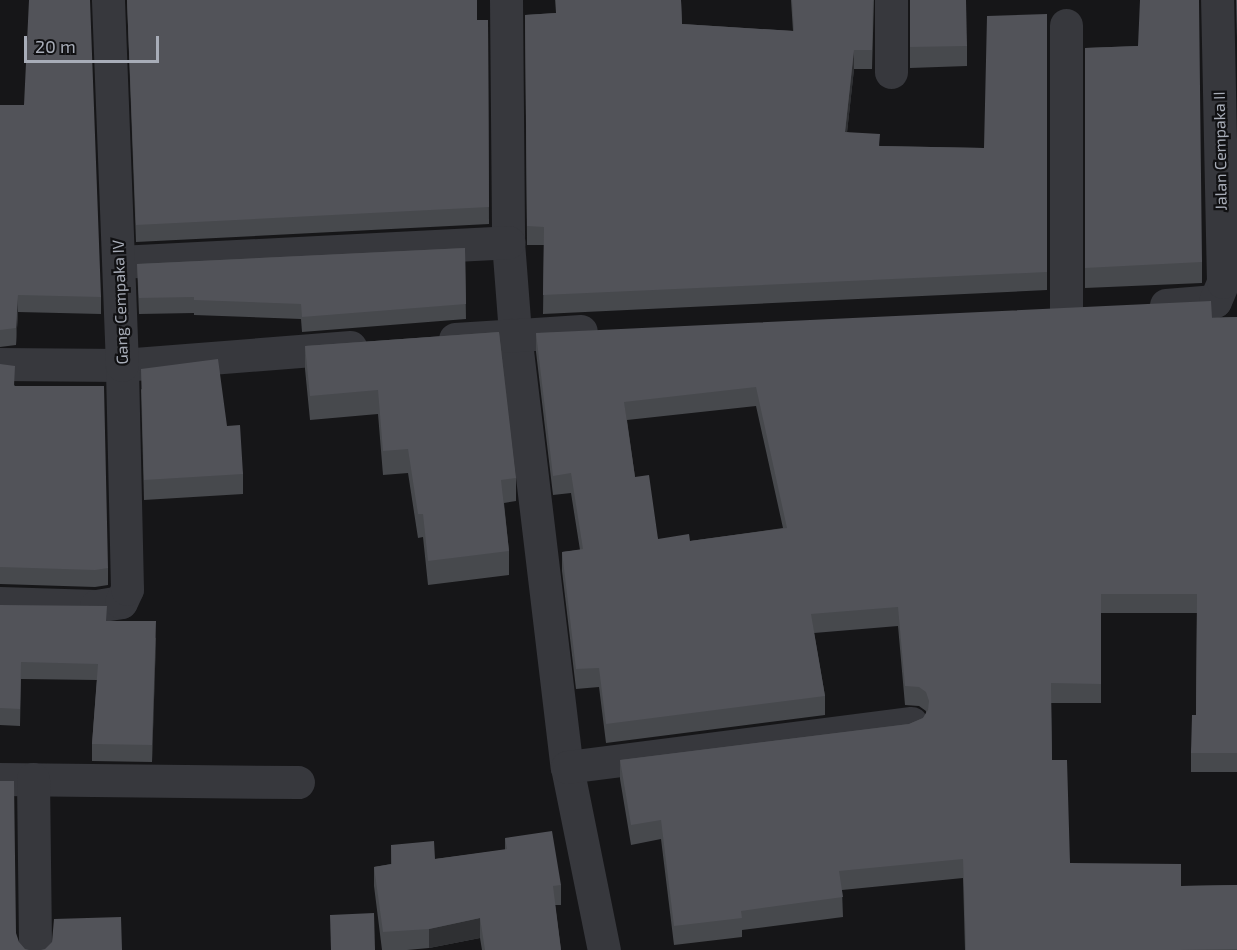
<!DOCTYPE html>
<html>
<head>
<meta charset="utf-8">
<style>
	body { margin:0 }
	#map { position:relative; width:1237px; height:950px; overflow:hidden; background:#161618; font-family:"Exo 2",sans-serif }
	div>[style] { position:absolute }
	.street>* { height:33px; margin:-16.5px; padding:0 16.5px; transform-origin:16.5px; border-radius:16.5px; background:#37383d }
	.wall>* { inset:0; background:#47494d }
	.shaded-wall>* { inset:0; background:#2f3033 }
	.building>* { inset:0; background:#525359 }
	span { translate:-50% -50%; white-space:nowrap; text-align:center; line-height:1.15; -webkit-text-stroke:4.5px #111113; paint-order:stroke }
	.street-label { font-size:16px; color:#a8adb8 }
	.scale { position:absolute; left:24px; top:36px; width:135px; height:27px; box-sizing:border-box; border:3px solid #a8adb8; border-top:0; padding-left:8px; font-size:18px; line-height:21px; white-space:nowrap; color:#a8adb8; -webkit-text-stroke:4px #111113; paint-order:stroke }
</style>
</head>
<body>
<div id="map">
	<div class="street">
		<i style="left:506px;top:0;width:242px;rotate:89.5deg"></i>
		<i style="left:508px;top:242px;width:92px;rotate:85.6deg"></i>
		<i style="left:515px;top:334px;width:436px;rotate:83.2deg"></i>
		<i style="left:567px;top:767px;width:187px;rotate:78.6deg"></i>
		<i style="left:891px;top:0;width:72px;rotate:90deg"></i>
		<i style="left:1066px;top:25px;width:285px;rotate:90deg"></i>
		<i style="left:119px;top:262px;width:390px;rotate:-2.9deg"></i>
		<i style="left:1166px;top:305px;width:49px;rotate:-4.7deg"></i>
		<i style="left:1215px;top:301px;width:21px;rotate:-67deg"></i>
		<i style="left:1223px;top:282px;width:282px;rotate:-91.2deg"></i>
		<i style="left:455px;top:339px;width:126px;rotate:-3.6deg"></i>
		<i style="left:0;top:364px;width:122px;rotate:0.5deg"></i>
		<i style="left:122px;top:365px;width:229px;rotate:-4.5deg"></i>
		<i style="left:0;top:603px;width:96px;rotate:1.8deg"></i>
		<i style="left:96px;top:606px;width:25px;rotate:-9deg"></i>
		<i style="left:121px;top:602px;width:14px;rotate:-65deg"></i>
		<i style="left:127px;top:589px;width:224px;rotate:-91.3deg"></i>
		<i style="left:122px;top:365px;width:365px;rotate:-92.2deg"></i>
		<i style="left:567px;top:767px;width:347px;rotate:-7.3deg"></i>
		<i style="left:0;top:779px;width:298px;rotate:0.6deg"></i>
		<i style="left:33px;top:779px;width:171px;rotate:89.3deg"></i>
	</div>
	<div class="wall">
		<i style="clip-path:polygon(127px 0,477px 0,477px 20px,488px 20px,489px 224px,136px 242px)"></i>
		<i style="clip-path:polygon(555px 0,681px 0,682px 24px,793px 31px,791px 0,874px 0,872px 69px,854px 69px,847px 132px,880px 146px,984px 148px,1047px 14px,1047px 290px,543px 314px,544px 245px,527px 245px,527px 241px,525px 15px,556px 13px)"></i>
		<i style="clip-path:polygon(910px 0,967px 46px,967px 66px,910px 68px)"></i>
		<i style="clip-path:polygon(1138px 46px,1202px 262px,1202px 283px,1085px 288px,1085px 48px)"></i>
		<i style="clip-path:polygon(0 105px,101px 297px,101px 314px,18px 312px,16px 345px,0 347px)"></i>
		<i style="clip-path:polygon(465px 248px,466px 319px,302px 332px,301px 319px,194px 315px,194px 313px,139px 314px,137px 264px)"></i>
		<i style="clip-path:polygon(evenodd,1237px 317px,1237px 772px,1191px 772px,1191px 753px,1196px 715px,1197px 613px,1101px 613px,1101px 703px,1051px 703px,1052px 760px,1070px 863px,1181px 886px,1237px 885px,1237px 950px,965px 950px,963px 878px,842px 890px,843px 917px,742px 930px,742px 937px,674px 945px,661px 839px,631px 845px,620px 779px,620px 760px,909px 724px,923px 718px,926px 713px,926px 711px,919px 706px,905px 705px,898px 626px,814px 633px,825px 696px,825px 715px,606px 743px,599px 687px,576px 689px,562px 571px,562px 552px,580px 550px,571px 493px,553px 495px,536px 352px,536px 333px,1237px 317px,756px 406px,783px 528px,690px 541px,658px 539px,635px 477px,627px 420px,756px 406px)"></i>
		<i style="clip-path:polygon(499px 332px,516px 478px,516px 501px,504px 503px,509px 551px,509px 575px,428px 585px,423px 537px,418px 538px,408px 473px,383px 475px,378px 414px,310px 420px,305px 369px,305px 346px)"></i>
		<i style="clip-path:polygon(0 364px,15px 386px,108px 568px,108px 585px,95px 587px,0 584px)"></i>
		<i style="clip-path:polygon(141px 389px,227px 426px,243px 474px,243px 494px,144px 500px)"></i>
		<i style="clip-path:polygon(0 605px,107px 621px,156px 638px,152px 762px,92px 761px,92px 744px,97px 680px,21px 679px,20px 726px,0 725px)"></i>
		<i style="clip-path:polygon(505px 838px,561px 885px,561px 905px,555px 905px,561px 950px,482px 950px,480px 938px,429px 948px,407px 950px,382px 950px,374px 886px,374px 867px,391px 864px,391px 845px,435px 859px,505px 850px)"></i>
	</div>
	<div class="shaded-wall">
		<i style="clip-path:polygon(854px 50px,854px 69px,845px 151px,845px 132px)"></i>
		<i style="clip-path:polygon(18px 295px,18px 312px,16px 345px,16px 328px)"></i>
		<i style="clip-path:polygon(156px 621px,156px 638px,152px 762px,152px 745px)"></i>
		<i style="clip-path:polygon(480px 918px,480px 938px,429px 948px,429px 929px)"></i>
	</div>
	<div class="building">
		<i style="clip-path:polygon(29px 0,90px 0,101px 297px,18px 295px,16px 328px,0 330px,0 105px,24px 105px)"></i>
		<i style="clip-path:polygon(127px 0,477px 0,477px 20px,488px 20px,489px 207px,136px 225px)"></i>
		<i style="clip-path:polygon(556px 0,681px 0,682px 24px,794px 31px,792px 0,873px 0,872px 50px,854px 50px,845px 132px,880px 134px,879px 146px,984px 148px,987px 16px,1047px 14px,1047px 272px,543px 295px,544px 227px,527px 226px,527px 223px,525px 15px,556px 13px)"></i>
		<i style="clip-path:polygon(910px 0,966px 0,967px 46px,910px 47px)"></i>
		<i style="clip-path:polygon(1140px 0,1199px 0,1202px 262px,1085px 268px,1085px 48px,1138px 46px)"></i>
		<i style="clip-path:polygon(1236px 0,1237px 0,1237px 38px)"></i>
		<i style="clip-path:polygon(465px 248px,466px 304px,302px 317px,301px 304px,194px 300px,194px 297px,139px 298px,137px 264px)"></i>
		<i style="clip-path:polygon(evenodd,1211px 301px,1212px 318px,1237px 317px,1237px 753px,1191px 753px,1192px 715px,1196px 715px,1197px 594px,1101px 594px,1101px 684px,1051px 683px,1052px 760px,1067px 760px,1070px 863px,1181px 864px,1181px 886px,1237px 885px,1237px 949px,1179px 950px,966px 950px,963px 859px,839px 871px,843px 897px,741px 911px,742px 918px,674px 926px,661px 820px,631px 825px,620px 760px,909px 724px,923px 718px,928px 710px,929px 701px,926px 692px,919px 687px,905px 686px,898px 607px,811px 614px,825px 696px,606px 724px,599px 668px,576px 669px,562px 552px,583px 549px,571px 473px,553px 476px,536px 333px,1211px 301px,756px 387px,787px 528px,690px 541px,689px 534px,658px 539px,649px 475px,635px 477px,624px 402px,756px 387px)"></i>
		<i style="clip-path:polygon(499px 332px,516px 478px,501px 480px,509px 551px,428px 561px,423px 514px,418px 514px,408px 449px,383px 451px,378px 390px,310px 396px,305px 346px)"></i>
		<i style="clip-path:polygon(218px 359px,227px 426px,240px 425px,243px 474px,144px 480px,141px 369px)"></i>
		<i style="clip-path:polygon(0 364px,15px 366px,14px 386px,104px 386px,108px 568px,95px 570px,0 567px)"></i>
		<i style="clip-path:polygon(0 605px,107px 606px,106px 621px,156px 621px,152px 745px,92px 744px,98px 664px,21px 662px,20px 709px,0 708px)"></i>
		<i style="clip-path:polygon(0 781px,14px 781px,16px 933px,19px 942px,25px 949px,29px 950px,0 950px)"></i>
		<i style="clip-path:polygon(552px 831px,561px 885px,553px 886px,561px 950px,485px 950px,480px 918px,429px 929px,383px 932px,374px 867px,392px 864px,391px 845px,434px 841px,435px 859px,507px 849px,505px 838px)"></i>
		<i style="clip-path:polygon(374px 913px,375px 950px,331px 950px,330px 915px)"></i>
		<i style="clip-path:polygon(121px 917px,122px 950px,41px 950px,45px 949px,52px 942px,54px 919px)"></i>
	</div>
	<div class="street-label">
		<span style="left:1220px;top:151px;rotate:-91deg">Jalan Cempaka II</span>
		<span style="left:120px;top:302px;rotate:-92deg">Gang Cempaka IV</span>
	</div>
	<div class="scale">20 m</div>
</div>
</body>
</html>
